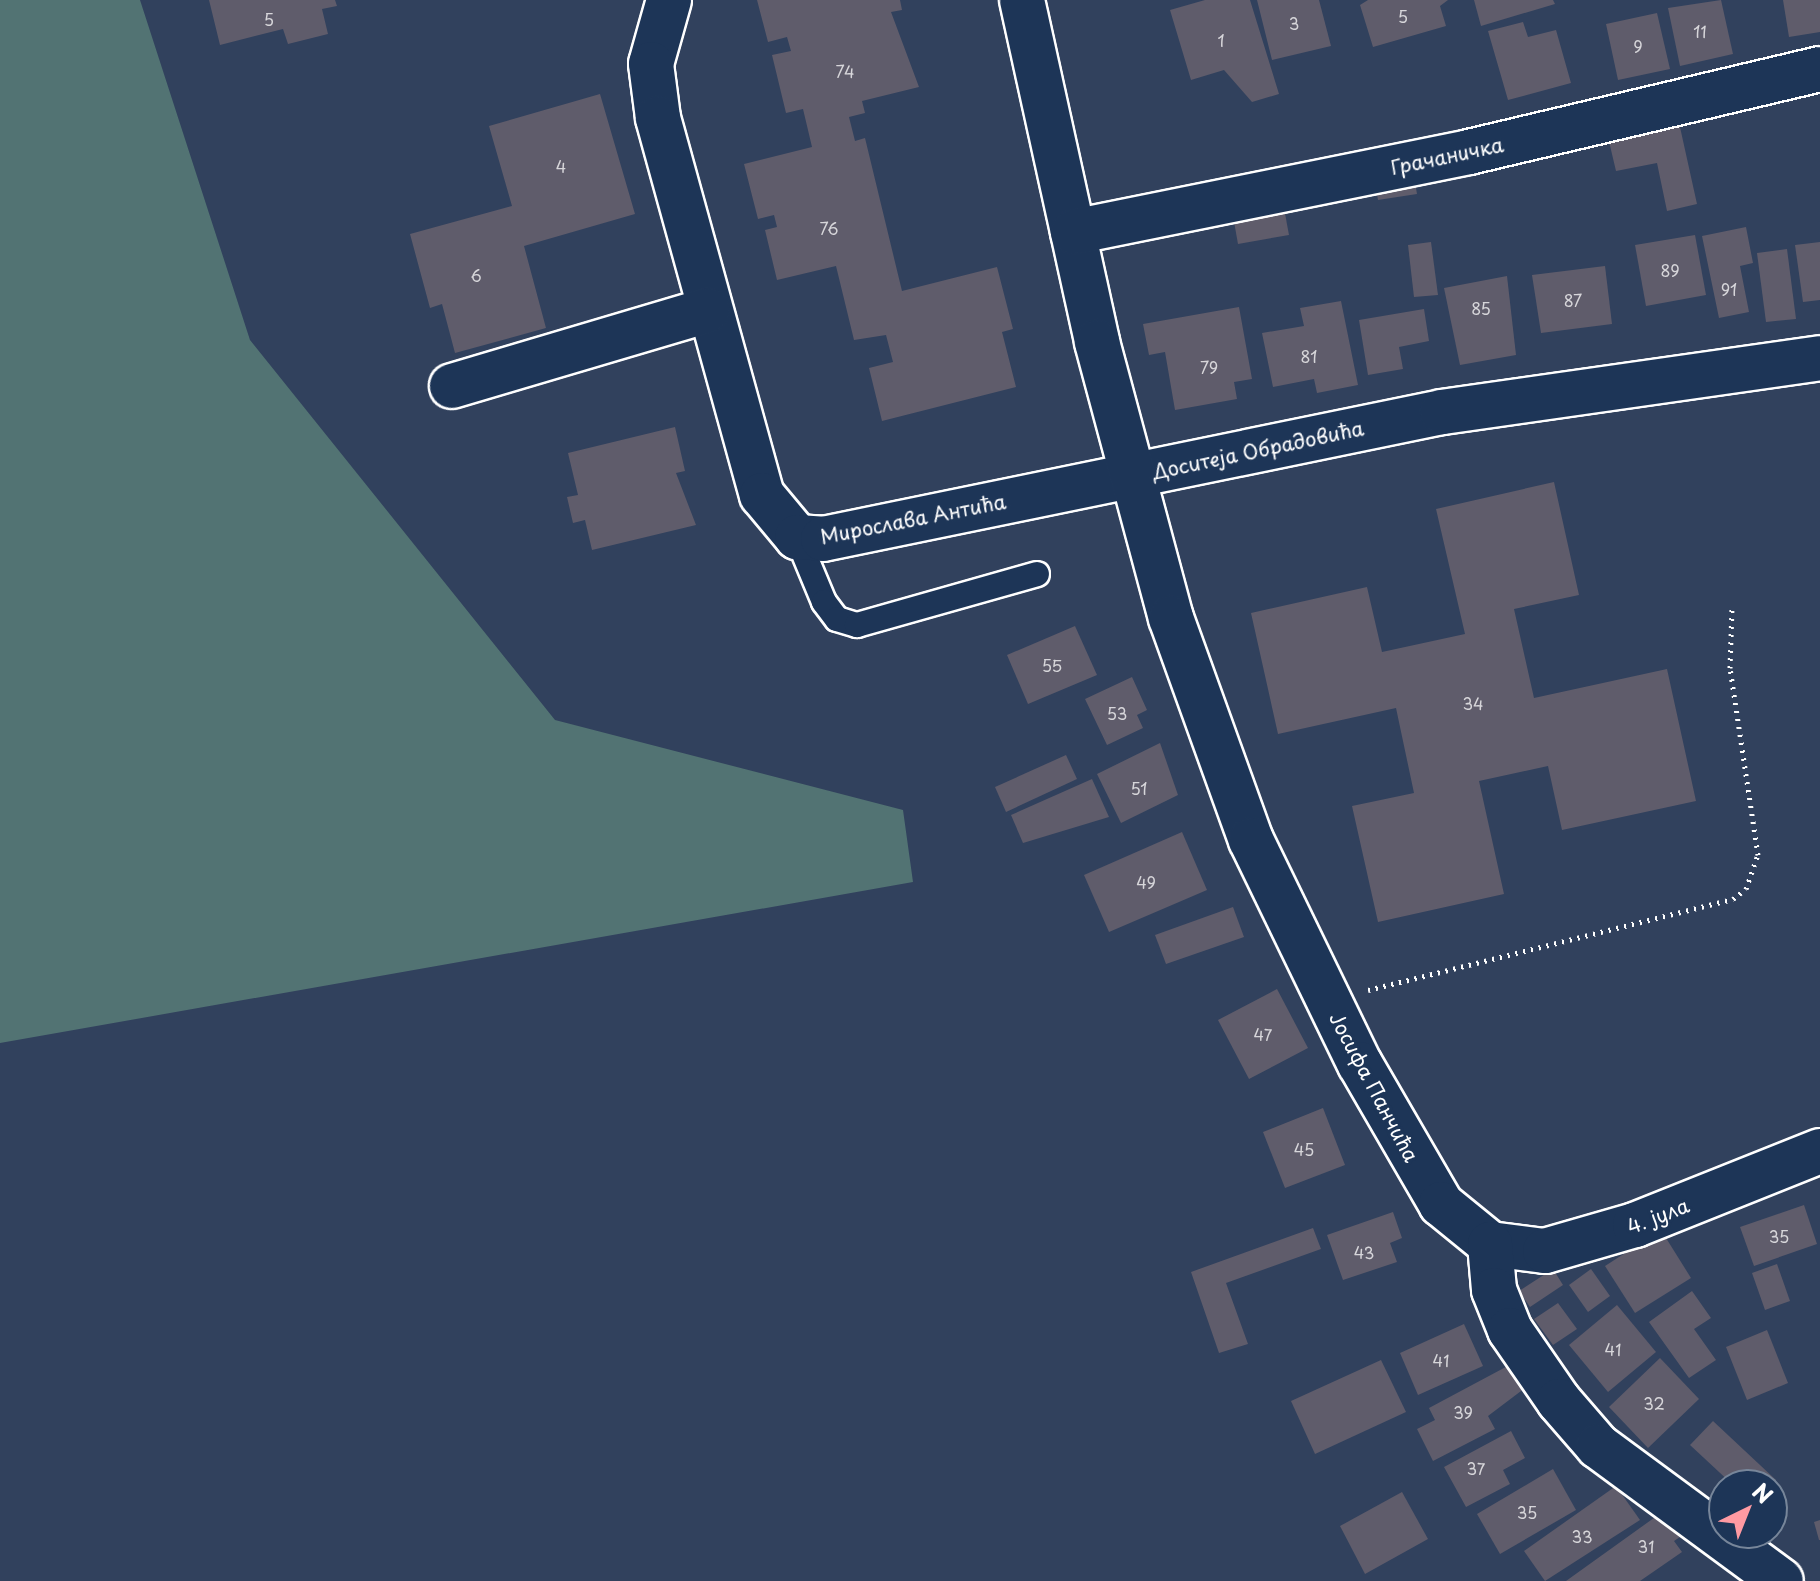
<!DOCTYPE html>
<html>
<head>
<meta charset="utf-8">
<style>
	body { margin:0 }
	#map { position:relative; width:1820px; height:1581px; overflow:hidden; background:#31415d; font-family:"Playpen Sans",sans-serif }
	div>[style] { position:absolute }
	.green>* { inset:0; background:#527373 }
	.building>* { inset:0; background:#5f5c6b }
	.path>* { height:5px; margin-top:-2.5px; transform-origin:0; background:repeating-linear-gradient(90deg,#fff 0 2px,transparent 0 8px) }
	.roads { filter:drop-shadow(2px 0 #fff) drop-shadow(-2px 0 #fff) drop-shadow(0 2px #fff) drop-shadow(0 -2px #fff) }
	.lane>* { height:24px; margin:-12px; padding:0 12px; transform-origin:12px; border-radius:12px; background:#1d3557 }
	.street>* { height:44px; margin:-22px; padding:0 22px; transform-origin:22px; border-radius:22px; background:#1d3557 }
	span { translate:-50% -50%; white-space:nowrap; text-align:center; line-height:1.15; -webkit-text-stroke:6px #1d3557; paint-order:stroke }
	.number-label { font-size:16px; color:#d7d6da }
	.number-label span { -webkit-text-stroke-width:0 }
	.street-label { font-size:20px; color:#fff }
	.north { position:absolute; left:1708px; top:1469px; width:80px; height:80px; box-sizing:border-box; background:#1d3557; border:2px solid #77869a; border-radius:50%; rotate:43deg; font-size:22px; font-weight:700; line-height:32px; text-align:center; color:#fff }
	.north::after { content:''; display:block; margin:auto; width:28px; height:36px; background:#ff9aa2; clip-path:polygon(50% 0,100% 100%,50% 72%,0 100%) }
</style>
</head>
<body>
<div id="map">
	<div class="green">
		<i style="clip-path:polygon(0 0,140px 0,250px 340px,555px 720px,903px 810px,913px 882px,0 1043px)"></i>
	</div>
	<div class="building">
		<i style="clip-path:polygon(209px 0,335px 0,337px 6px,322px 9px,328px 34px,288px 44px,283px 29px,220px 45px)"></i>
		<i style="clip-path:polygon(757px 0,900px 0,902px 10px,891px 12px,919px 87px,862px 101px,865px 113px,849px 117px,855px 141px,865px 138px,902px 291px,997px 267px,1013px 329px,1002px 332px,1016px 387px,882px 421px,869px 368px,893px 362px,886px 335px,854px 340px,836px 266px,777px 280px,765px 230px,777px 227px,774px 215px,758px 219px,744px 164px,812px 147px,803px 109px,786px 113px,772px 55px,791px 51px,787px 37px,768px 42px)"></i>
		<i style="clip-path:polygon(1205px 0,1250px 0,1279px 94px,1252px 102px,1224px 70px,1191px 80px,1170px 10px)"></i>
		<i style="clip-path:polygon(1257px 0,1319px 0,1331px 46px,1272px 60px)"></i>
		<i style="clip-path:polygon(1368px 0,1448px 0,1440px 6px,1446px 26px,1373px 47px,1360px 5px)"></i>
		<i style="clip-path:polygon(1474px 0,1553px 0,1555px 4px,1481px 26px)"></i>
		<i style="clip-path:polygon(1721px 0,1733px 54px,1680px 66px,1668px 8px)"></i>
		<i style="clip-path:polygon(1783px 0,1820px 0,1820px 32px,1789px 37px)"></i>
		<i style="clip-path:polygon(1657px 13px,1670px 69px,1618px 80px,1606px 24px)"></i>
		<i style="clip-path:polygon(1523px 22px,1528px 37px,1556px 30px,1571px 83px,1508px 100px,1488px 31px)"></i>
		<i style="clip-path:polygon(600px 94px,635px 214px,524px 246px,546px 328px,455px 353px,442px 304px,430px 308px,410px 234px,512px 206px,489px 126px)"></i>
		<i style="clip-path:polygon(1678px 118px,1697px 204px,1667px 211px,1657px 163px,1616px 171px,1607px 133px)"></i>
		<i style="clip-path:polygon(1414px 176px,1417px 194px,1378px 200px,1375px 183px)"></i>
		<i style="clip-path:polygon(1284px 208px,1289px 235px,1238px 244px,1233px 216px)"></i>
		<i style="clip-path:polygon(1746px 227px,1753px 263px,1740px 266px,1749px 312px,1719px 318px,1702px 236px)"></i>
		<i style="clip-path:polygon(1695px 235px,1706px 295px,1646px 306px,1635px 245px)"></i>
		<i style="clip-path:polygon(1431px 242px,1438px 295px,1414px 297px,1408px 245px)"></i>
		<i style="clip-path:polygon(1820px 242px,1820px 300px,1803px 302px,1795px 245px)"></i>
		<i style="clip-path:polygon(1787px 249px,1796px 319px,1766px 322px,1757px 253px)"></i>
		<i style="clip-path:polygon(1605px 266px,1612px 324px,1541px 333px,1532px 275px)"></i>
		<i style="clip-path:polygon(1507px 276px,1516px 355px,1460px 365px,1444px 288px)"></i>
		<i style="clip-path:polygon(1341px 301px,1358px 385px,1317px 393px,1314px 379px,1273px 387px,1262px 333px,1304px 326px,1300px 308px)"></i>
		<i style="clip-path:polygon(1239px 307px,1252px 379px,1234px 382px,1237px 399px,1175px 410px,1165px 352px,1149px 355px,1143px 324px)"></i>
		<i style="clip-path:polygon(1424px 309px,1429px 341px,1399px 347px,1403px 369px,1368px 375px,1359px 320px)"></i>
		<i style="clip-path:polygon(675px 427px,685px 471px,676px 473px,696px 525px,592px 550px,585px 520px,573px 523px,567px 497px,578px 495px,568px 453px)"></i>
		<i style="clip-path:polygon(1554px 482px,1579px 595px,1514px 609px,1534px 698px,1667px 669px,1696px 801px,1562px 830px,1548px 766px,1479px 781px,1504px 894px,1378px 922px,1352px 806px,1414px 793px,1396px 708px,1278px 734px,1251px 613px,1367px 587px,1382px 652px,1465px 634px,1436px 509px)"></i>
		<i style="clip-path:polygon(1075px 626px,1097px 675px,1028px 704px,1007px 655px)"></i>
		<i style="clip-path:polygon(1132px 677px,1147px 710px,1137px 715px,1143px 728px,1107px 745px,1085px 699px)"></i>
		<i style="clip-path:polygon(1160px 743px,1178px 795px,1121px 823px,1097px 774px)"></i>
		<i style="clip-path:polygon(1066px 755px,1077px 779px,1006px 812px,995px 787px)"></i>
		<i style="clip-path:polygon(1092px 779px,1109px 817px,1023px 843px,1011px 815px)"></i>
		<i style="clip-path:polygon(1182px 832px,1207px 890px,1109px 932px,1084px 875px)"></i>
		<i style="clip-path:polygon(1233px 907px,1244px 937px,1166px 964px,1155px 935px)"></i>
		<i style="clip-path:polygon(1277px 989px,1308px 1048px,1249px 1079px,1218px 1020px)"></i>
		<i style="clip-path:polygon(1323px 1108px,1345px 1165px,1285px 1188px,1263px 1132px)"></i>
		<i style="clip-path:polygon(1804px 1205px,1817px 1244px,1754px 1266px,1740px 1227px)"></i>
		<i style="clip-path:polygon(1393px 1212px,1402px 1238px,1390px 1243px,1397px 1262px,1343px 1280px,1327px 1235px)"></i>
		<i style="clip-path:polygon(1313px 1228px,1321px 1249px,1226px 1283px,1248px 1344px,1219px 1353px,1191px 1272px)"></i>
		<i style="clip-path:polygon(1661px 1230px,1691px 1278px,1635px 1313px,1605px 1266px)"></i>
		<i style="clip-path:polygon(1777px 1264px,1790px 1301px,1765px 1310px,1752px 1273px)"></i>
		<i style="clip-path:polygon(1553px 1269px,1563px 1285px,1530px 1307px,1519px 1291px)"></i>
		<i style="clip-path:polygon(1591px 1269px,1610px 1296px,1588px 1312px,1569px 1285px)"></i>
		<i style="clip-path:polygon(1692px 1291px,1711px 1318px,1694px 1329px,1716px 1360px,1689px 1378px,1649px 1322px)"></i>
		<i style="clip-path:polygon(1558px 1303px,1577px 1329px,1553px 1345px,1534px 1319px)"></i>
		<i style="clip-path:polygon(1617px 1305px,1656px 1352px,1608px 1392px,1569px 1345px)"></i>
		<i style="clip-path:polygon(1464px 1324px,1483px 1366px,1418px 1395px,1400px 1353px)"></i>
		<i style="clip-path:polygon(1767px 1330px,1788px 1383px,1747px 1400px,1726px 1347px)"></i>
		<i style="clip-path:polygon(1660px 1358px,1699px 1399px,1648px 1448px,1609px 1407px)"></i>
		<i style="clip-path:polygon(1381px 1360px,1406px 1412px,1315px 1454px,1291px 1401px)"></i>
		<i style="clip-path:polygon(1517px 1361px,1529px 1385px,1488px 1416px,1495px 1429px,1433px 1461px,1417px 1429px,1435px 1420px,1429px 1408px)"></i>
		<i style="clip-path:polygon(1713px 1421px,1776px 1480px,1772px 1485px,1733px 1485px,1690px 1445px)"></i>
		<i style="clip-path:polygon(1511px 1431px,1525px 1458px,1503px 1470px,1510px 1484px,1466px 1507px,1444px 1467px)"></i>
		<i style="clip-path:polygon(1553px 1469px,1576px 1510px,1500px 1554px,1477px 1514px)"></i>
		<i style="clip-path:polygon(1616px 1486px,1640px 1520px,1545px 1581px,1524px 1551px)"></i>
		<i style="clip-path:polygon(1402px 1492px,1428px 1539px,1365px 1574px,1340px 1526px)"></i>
		<i style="clip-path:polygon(1665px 1510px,1683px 1535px,1674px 1541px,1682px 1552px,1640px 1581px,1566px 1581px)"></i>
		<i style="clip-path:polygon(1820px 1520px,1820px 1540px,1819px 1540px,1814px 1522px)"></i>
	</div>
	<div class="path">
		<i style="left:1368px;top:990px;width:376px;rotate:-14deg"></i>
		<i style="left:1733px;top:899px;width:16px;rotate:-38deg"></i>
		<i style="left:1746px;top:889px;width:36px;rotate:-71deg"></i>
		<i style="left:1758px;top:855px;width:189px;rotate:-98.5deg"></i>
		<i style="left:1730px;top:668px;width:60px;rotate:-88.1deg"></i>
	</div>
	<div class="roads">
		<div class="lane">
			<i style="left:797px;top:537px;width:70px;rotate:67.4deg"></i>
			<i style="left:824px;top:602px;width:21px;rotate:53deg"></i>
			<i style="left:837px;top:619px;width:21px;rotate:17deg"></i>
			<i style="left:857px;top:625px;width:187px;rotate:-15.8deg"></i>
		</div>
		<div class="street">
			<i style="left:669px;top:0;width:66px;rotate:105.7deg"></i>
			<i style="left:651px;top:64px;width:54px;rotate:82.6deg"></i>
			<i style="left:658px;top:118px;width:391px;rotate:74.6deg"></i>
			<i style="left:762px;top:495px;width:55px;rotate:50.2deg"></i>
			<i style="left:797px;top:537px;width:26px;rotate:4deg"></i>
			<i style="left:823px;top:539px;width:632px;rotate:-11.59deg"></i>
			<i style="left:1442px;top:412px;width:382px;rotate:-8.1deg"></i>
			<i style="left:1022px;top:0;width:350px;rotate:77.6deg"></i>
			<i style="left:1097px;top:342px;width:286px;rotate:75deg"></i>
			<i style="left:1171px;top:618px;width:236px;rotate:70.2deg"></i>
			<i style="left:1251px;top:840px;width:249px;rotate:64.1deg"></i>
			<i style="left:1360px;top:1064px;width:162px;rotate:59.9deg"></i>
			<i style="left:1441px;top:1204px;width:63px;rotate:39.2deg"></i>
			<i style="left:1490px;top:1244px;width:55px;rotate:7.3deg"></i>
			<i style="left:1545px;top:1251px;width:94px;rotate:-16.1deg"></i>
			<i style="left:1635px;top:1225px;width:199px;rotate:-21.8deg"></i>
			<i style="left:1073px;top:232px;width:404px;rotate:-11.4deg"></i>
			<i style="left:1469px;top:152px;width:361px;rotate:-13.3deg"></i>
			<i style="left:452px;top:386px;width:267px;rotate:-16.5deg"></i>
			<i style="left:1490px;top:1244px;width:46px;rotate:85deg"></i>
			<i style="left:1494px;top:1290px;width:43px;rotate:68.2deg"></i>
			<i style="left:1510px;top:1330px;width:86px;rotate:55.4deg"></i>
			<i style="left:1559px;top:1401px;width:60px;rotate:49.1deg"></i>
			<i style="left:1598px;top:1446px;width:227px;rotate:36.4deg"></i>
		</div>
	</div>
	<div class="number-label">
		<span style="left:1403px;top:16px">5</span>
		<span style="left:269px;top:19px">5</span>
		<span style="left:1294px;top:23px">3</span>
		<span style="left:1700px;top:31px">11</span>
		<span style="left:1221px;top:40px">1</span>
		<span style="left:1638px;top:46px">9</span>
		<span style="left:845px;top:71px">74</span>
		<span style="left:561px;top:166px">4</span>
		<span style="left:829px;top:228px">76</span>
		<span style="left:1670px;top:270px">89</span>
		<span style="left:476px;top:275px">6</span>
		<span style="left:1729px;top:289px">91</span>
		<span style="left:1573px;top:300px">87</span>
		<span style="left:1481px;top:308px">85</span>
		<span style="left:1309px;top:356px">81</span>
		<span style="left:1209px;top:367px">79</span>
		<span style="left:1052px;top:665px">55</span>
		<span style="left:1473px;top:703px">34</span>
		<span style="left:1117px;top:713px">53</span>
		<span style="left:1139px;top:788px">51</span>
		<span style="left:1146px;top:882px">49</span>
		<span style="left:1263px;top:1034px">47</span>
		<span style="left:1304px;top:1149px">45</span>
		<span style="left:1779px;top:1236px">35</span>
		<span style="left:1364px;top:1252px">43</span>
		<span style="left:1613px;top:1349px">41</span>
		<span style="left:1441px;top:1360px">41</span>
		<span style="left:1654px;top:1403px">32</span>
		<span style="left:1463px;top:1412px">39</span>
		<span style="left:1476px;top:1468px">37</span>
		<span style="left:1527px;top:1512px">35</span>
		<span style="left:1582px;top:1536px">33</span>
		<span style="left:1646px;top:1546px">31</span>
	</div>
	<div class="street-label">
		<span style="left:1447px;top:156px;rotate:-12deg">Грачаничка</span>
		<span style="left:1258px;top:450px;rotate:-12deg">Доситеја Обрадовића</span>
		<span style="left:913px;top:519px;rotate:-11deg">Мирослава Антића</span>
		<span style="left:1374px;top:1087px;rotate:62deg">Јосифа Панчића</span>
		<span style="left:1658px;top:1216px;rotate:-21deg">4. јула</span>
	</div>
	<div class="north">N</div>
</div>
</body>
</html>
